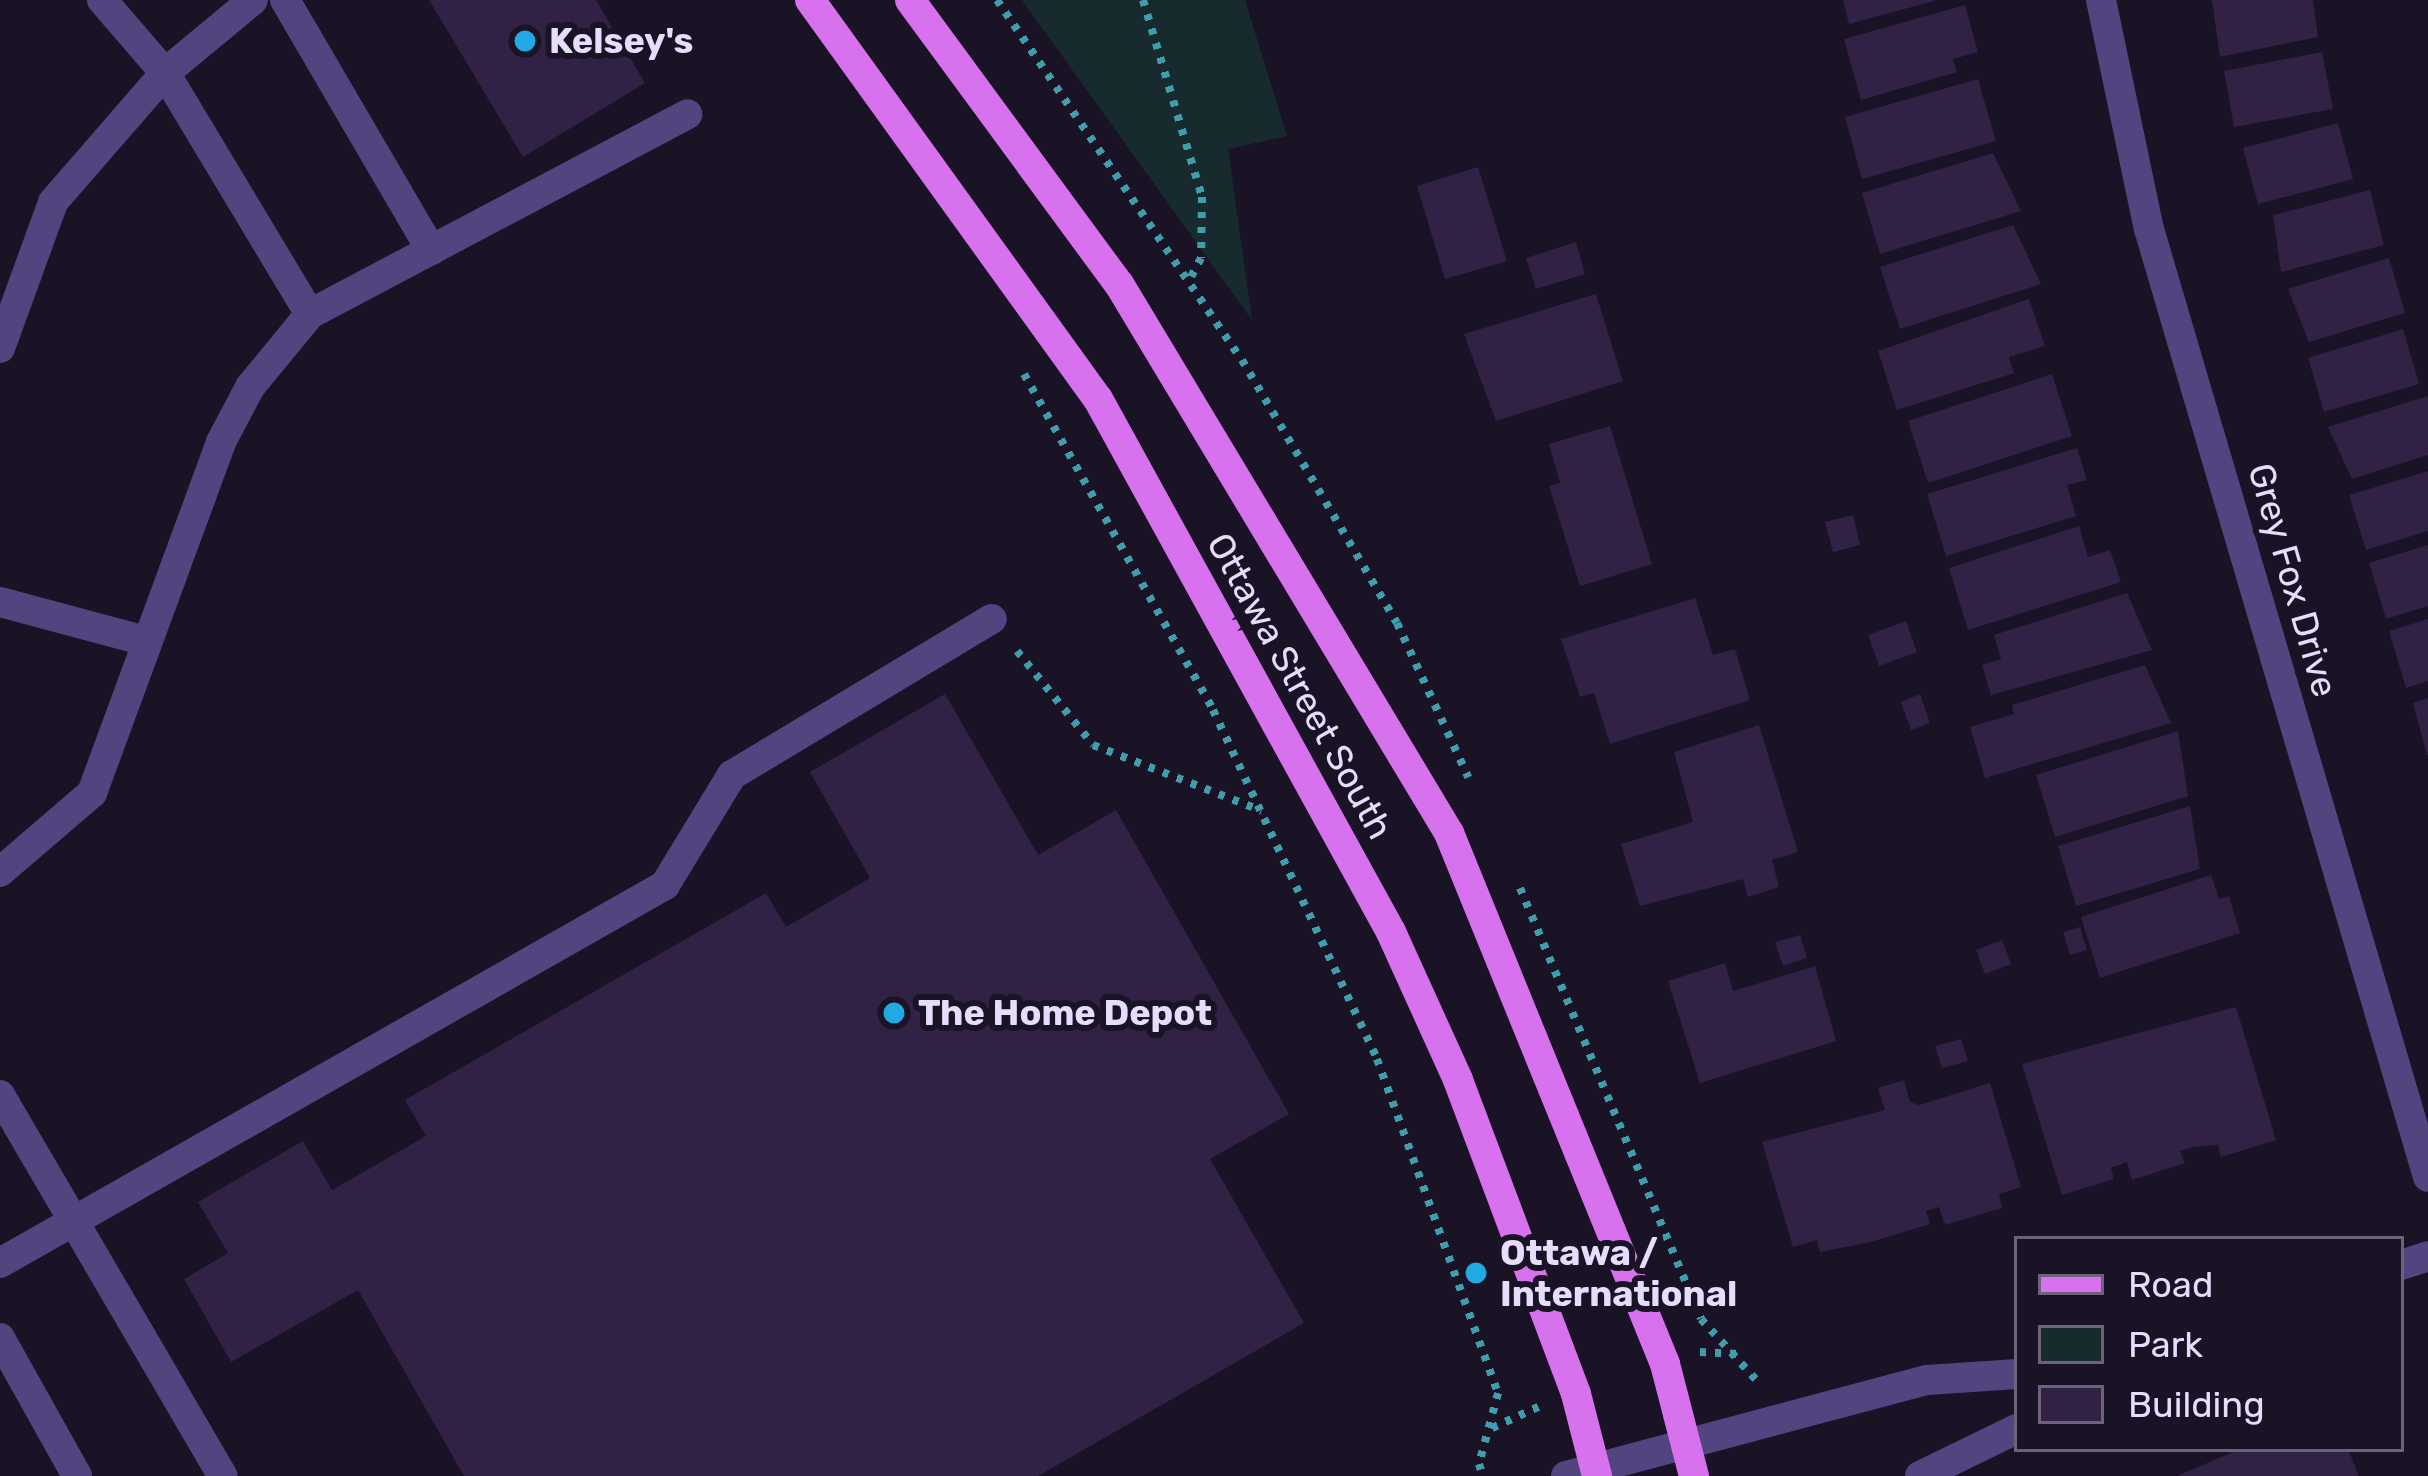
<!DOCTYPE html>
<html>
<head>
<meta charset="utf-8">
<style>
	body { margin:0 }
	#map { position:relative; width:2428px; height:1476px; overflow:hidden; background:#1a1326; font-family:Rubik,sans-serif }
	div>[style] { position:absolute }
	.green>* { inset:0; background:#172b2f }
	.building>* { inset:0; background:#302145 }
	.path>* { height:8px; margin-top:-4px; transform-origin:0; background:repeating-linear-gradient(90deg,#3f9dac 0 6px,transparent 0 15px) }
	.minor>* { height:30px; margin:-15px; padding:0 15px; transform-origin:15px; border-radius:15px; background:#52447f }
	.major>* { height:30px; margin:-15px; padding:0 15px; transform-origin:15px; border-radius:15px; background:#d871ed }
	.dots>* { width:33px; height:33px; translate:-50% -50%; box-sizing:border-box; border:6px solid #1a1326; border-radius:50% }
	span { translate:-50% -50%; white-space:nowrap; text-align:center; line-height:1.15; -webkit-text-stroke:12px #1a1326; paint-order:stroke }
	.poi-label { font-size:36px; color:#e6dcfb; font-weight:700 }
	.left { translate:0 -50%; text-align:left }
	.street-label { font-size:36px; color:#e6dcfb }
	.legend { position:absolute; left:2014px; top:1236px; width:390px; height:216px; box-sizing:border-box; background:#1a1326; border:3px solid #6c637b; margin:0; padding:15px 21px; list-style:none; font-size:36px; color:#e6dcfb }
	.legend li { display:flex; align-items:center; gap:24px; height:60px }
	.legend b { width:60px; border:3px solid #6c637b }
</style>
</head>
<body>
<div id="map">
	<div class="green">
		<i style="clip-path:polygon(1022px 0,1245px 0,1287px 136px,1228px 149px,1252px 320px)"></i>
	</div>
	<div class="building">
		<i style="clip-path:polygon(429px 0,596px 0,645px 83px,523px 157px)"></i>
		<i style="clip-path:polygon(1843px 0,1934px 0,1934px 1px,1849px 24px)"></i>
		<i style="clip-path:polygon(2212px 0,2313px 0,2318px 37px,2220px 57px)"></i>
		<i style="clip-path:polygon(1965px 5px,1978px 52px,1953px 59px,1957px 72px,1861px 100px,1844px 39px)"></i>
		<i style="clip-path:polygon(2322px 52px,2333px 109px,2234px 127px,2224px 71px)"></i>
		<i style="clip-path:polygon(1978px 79px,1996px 141px,1862px 179px,1845px 117px)"></i>
		<i style="clip-path:polygon(2338px 123px,2353px 179px,2258px 204px,2243px 148px)"></i>
		<i style="clip-path:polygon(1993px 153px,2021px 211px,1880px 254px,1862px 193px)"></i>
		<i style="clip-path:polygon(1478px 167px,1507px 261px,1445px 279px,1417px 186px)"></i>
		<i style="clip-path:polygon(2370px 190px,2384px 245px,2281px 272px,2273px 215px)"></i>
		<i style="clip-path:polygon(2013px 225px,2041px 284px,1900px 329px,1880px 267px)"></i>
		<i style="clip-path:polygon(1576px 242px,1585px 274px,1536px 289px,1526px 258px)"></i>
		<i style="clip-path:polygon(2389px 258px,2405px 313px,2309px 342px,2288px 289px)"></i>
		<i style="clip-path:polygon(1596px 294px,1623px 381px,1496px 421px,1464px 334px)"></i>
		<i style="clip-path:polygon(2029px 299px,2045px 346px,2009px 357px,2014px 373px,1897px 410px,1878px 351px)"></i>
		<i style="clip-path:polygon(2403px 329px,2419px 384px,2324px 412px,2308px 358px)"></i>
		<i style="clip-path:polygon(2052px 374px,2072px 436px,1928px 483px,1908px 421px)"></i>
		<i style="clip-path:polygon(2428px 396px,2428px 455px,2352px 479px,2328px 427px)"></i>
		<i style="clip-path:polygon(1610px 426px,1652px 564px,1580px 586px,1549px 486px,1560px 483px,1549px 444px)"></i>
		<i style="clip-path:polygon(2077px 448px,2087px 480px,2067px 485px,2076px 516px,1946px 556px,1927px 494px)"></i>
		<i style="clip-path:polygon(2428px 471px,2428px 531px,2366px 550px,2349px 495px)"></i>
		<i style="clip-path:polygon(1853px 515px,1860px 545px,1833px 552px,1825px 522px)"></i>
		<i style="clip-path:polygon(2079px 526px,2088px 557px,2110px 550px,2121px 582px,1968px 630px,1949px 568px)"></i>
		<i style="clip-path:polygon(2428px 545px,2428px 606px,2386px 619px,2369px 563px)"></i>
		<i style="clip-path:polygon(2127px 593px,2152px 650px,1991px 695px,1982px 665px,2001px 659px,1994px 635px)"></i>
		<i style="clip-path:polygon(1695px 598px,1713px 655px,1735px 649px,1750px 700px,1610px 744px,1594px 693px,1580px 697px,1561px 639px)"></i>
		<i style="clip-path:polygon(2428px 619px,2428px 681px,2406px 688px,2389px 631px)"></i>
		<i style="clip-path:polygon(1906px 621px,1917px 652px,1879px 666px,1868px 635px)"></i>
		<i style="clip-path:polygon(2145px 665px,2171px 723px,1985px 778px,1970px 727px,2014px 714px,2012px 705px)"></i>
		<i style="clip-path:polygon(945px 694px,1038px 855px,1116px 810px,1289px 1114px,1210px 1159px,1304px 1323px,1038px 1476px,464px 1476px,358px 1290px,231px 1362px,184px 1279px,228px 1253px,198px 1202px,303px 1141px,332px 1190px,426px 1136px,405px 1100px,766px 893px,786px 927px,870px 878px,810px 772px)"></i>
		<i style="clip-path:polygon(1920px 694px,1930px 723px,1911px 730px,1901px 702px)"></i>
		<i style="clip-path:polygon(2428px 698px,2428px 755px,2427px 755px,2413px 703px)"></i>
		<i style="clip-path:polygon(1759px 725px,1798px 852px,1772px 860px,1779px 887px,1748px 897px,1743px 879px,1640px 906px,1621px 844px,1693px 822px,1674px 752px)"></i>
		<i style="clip-path:polygon(2178px 731px,2188px 796px,2055px 837px,2036px 775px)"></i>
		<i style="clip-path:polygon(2190px 806px,2200px 869px,2076px 906px,2058px 846px)"></i>
		<i style="clip-path:polygon(2211px 875px,2219px 899px,2229px 896px,2240px 933px,2100px 978px,2081px 917px)"></i>
		<i style="clip-path:polygon(2080px 927px,2087px 950px,2070px 955px,2063px 932px)"></i>
		<i style="clip-path:polygon(1800px 935px,1807px 958px,1783px 966px,1775px 942px)"></i>
		<i style="clip-path:polygon(2002px 940px,2011px 964px,1985px 974px,1976px 950px)"></i>
		<i style="clip-path:polygon(1725px 963px,1733px 991px,1815px 966px,1836px 1041px,1700px 1083px,1668px 981px)"></i>
		<i style="clip-path:polygon(2236px 1007px,2276px 1140px,2221px 1157px,2218px 1145px,2193px 1147px,2180px 1151px,2185px 1163px,2132px 1180px,2127px 1162px,2111px 1168px,2114px 1179px,2062px 1195px,2022px 1064px)"></i>
		<i style="clip-path:polygon(1961px 1039px,1968px 1061px,1942px 1068px,1935px 1046px)"></i>
		<i style="clip-path:polygon(1904px 1080px,1910px 1102px,1919px 1105px,1990px 1083px,2021px 1187px,1999px 1194px,2002px 1208px,1945px 1225px,1939px 1207px,1926px 1211px,1930px 1224px,1871px 1242px,1820px 1252px,1817px 1240px,1793px 1247px,1762px 1142px,1885px 1110px,1878px 1088px)"></i>
		<i style="clip-path:polygon(2240px 1449px,2348px 1449px,2359px 1476px,2177px 1476px)"></i>
	</div>
	<div class="path">
		<i style="left:997px;top:0;width:435px;rotate:55.8deg"></i>
		<i style="left:1242px;top:360px;width:305px;rotate:59.5deg"></i>
		<i style="left:1397px;top:623px;width:170px;rotate:65.2deg"></i>
		<i style="left:1143px;top:0;width:206px;rotate:73.3deg"></i>
		<i style="left:1202px;top:197px;width:61px;rotate:90.9deg"></i>
		<i style="left:1201px;top:258px;width:21px;rotate:118deg"></i>
		<i style="left:1024px;top:374px;width:386px;rotate:60.6deg"></i>
		<i style="left:1213px;top:710px;width:386px;rotate:64.8deg"></i>
		<i style="left:1377px;top:1059px;width:355px;rotate:70.1deg"></i>
		<i style="left:1498px;top:1393px;width:73px;rotate:105deg"></i>
		<i style="left:1479px;top:1464px;width:13px;rotate:72deg"></i>
		<i style="left:1017px;top:651px;width:121px;rotate:51deg"></i>
		<i style="left:1093px;top:745px;width:181px;rotate:21.3deg"></i>
		<i style="left:1520px;top:888px;width:467px;rotate:67.2deg"></i>
		<i style="left:1701px;top:1319px;width:86px;rotate:47.8deg"></i>
		<i style="left:1700px;top:1352px;width:38px;rotate:3deg"></i>
		<i style="left:1492px;top:1428px;width:51px;rotate:-24.5deg"></i>
	</div>
	<div class="minor">
		<i style="left:102px;top:0;width:96px;rotate:49.2deg"></i>
		<i style="left:165px;top:73px;width:281px;rotate:59deg"></i>
		<i style="left:285px;top:0;width:290px;rotate:59.7deg"></i>
		<i style="left:2101px;top:0;width:234px;rotate:78.2deg"></i>
		<i style="left:2149px;top:229px;width:988px;rotate:73.6deg"></i>
		<i style="left:0;top:348px;width:155px;rotate:-70deg"></i>
		<i style="left:53px;top:202px;width:171px;rotate:-49deg"></i>
		<i style="left:165px;top:73px;width:114px;rotate:-39.7deg"></i>
		<i style="left:0;top:602px;width:147px;rotate:15deg"></i>
		<i style="left:0;top:872px;width:121px;rotate:-40.7deg"></i>
		<i style="left:92px;top:793px;width:374px;rotate:-69.8deg"></i>
		<i style="left:221px;top:442px;width:62px;rotate:-62.2deg"></i>
		<i style="left:250px;top:387px;width:94px;rotate:-50.6deg"></i>
		<i style="left:310px;top:314px;width:427px;rotate:-27.9deg"></i>
		<i style="left:0;top:1095px;width:441px;rotate:59.7deg"></i>
		<i style="left:0;top:1263px;width:765px;rotate:-29.61deg"></i>
		<i style="left:665px;top:885px;width:129px;rotate:-58.7deg"></i>
		<i style="left:732px;top:775px;width:303px;rotate:-31deg"></i>
		<i style="left:2401px;top:1265px;width:28px;rotate:-18deg"></i>
		<i style="left:0;top:1338px;width:158px;rotate:60.8deg"></i>
		<i style="left:1566px;top:1476px;width:374px;rotate:-14.9deg"></i>
		<i style="left:1927px;top:1380px;width:90px;rotate:-3.8deg"></i>
		<i style="left:1920px;top:1476px;width:108px;rotate:-25.9deg"></i>
	</div>
	<div class="major">
		<i style="left:810px;top:0;width:492px;rotate:54.2deg"></i>
		<i style="left:1098px;top:399px;width:608px;rotate:61.2deg"></i>
		<i style="left:1391px;top:932px;width:162px;rotate:65.6deg"></i>
		<i style="left:1458px;top:1080px;width:335px;rotate:69.4deg"></i>
		<i style="left:1576px;top:1394px;width:85px;rotate:75.6deg"></i>
		<i style="left:910px;top:0;width:353px;rotate:53.7deg"></i>
		<i style="left:1119px;top:284px;width:641px;rotate:58.99deg"></i>
		<i style="left:1449px;top:833px;width:573px;rotate:67.86deg"></i>
		<i style="left:1665px;top:1364px;width:116px;rotate:75.5deg"></i>
	</div>
	<div class="dots">
		<i style="left:525px;top:41px;background:#20a9e3"></i>
		<i style="left:894px;top:1013px;background:#20a9e3"></i>
		<i style="left:1476px;top:1273px;background:#20a9e3"></i>
	</div>
	<div class="poi-label">
		<span class="left" style="left:549px;top:41px">Kelsey's</span>
		<span class="left" style="left:918px;top:1013px">The Home Depot</span>
		<span class="left" style="left:1500px;top:1273px">Ottawa /<br>International</span>
	</div>
	<div class="street-label">
		<span style="left:2293px;top:580px;rotate:74deg">Grey Fox Drive</span>
		<span style="left:1300px;top:686px;rotate:61deg">Ottawa Street South</span>
	</div>
	<ul class="legend">
	<li><b style="height:15px;background:#d871ed"></b>Road</li>
	<li><b style="height:33px;background:#172b2f"></b>Park</li>
	<li><b style="height:33px;background:#302145"></b>Building</li>
	</ul>
</div>
</body>
</html>
